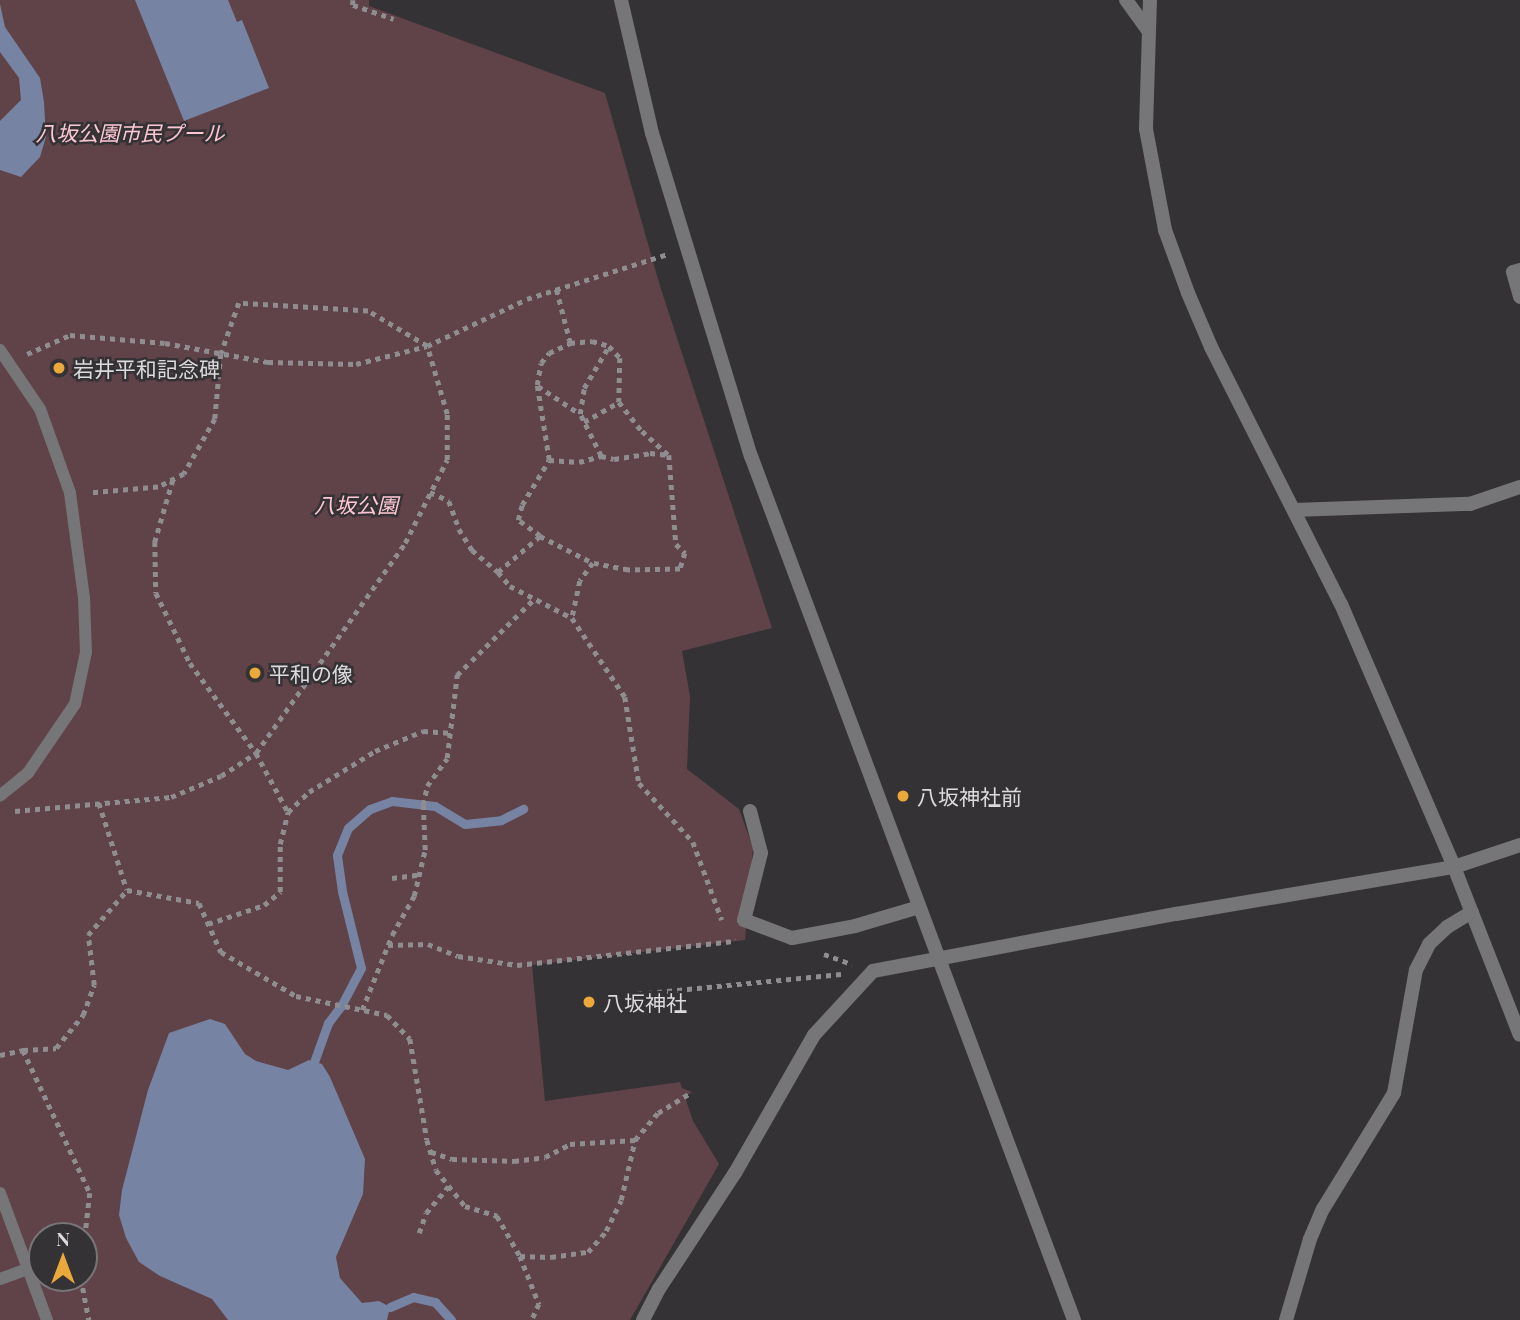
<!DOCTYPE html>
<html>
<head>
<meta charset="utf-8">
<style>
	body { margin:0 }
	#map { position:relative; width:1520px; height:1320px; overflow:hidden; background:#343235; font-family:"Playfair Display","Noto Sans JP",serif }
	div>[style] { position:absolute }
	.green>* { inset:0; background:#604249 }
	.water>* { inset:0; background:#7683a2 }
	.stream>* { height:9px; margin:-4.5px; padding:0 4.5px; transform-origin:4.5px; border-radius:4.5px; background:#7683a2 }
	.path>* { height:4.5px; margin-top:-2.25px; transform-origin:0; background:repeating-linear-gradient(90deg,#8f8d90 0 5px,transparent 0 10px) }
	.service>* { height:12px; margin:-6px; padding:0 6px; transform-origin:6px; border-radius:6px; background:#767577 }
	.minor>* { height:14px; margin:-7px; padding:0 7px; transform-origin:7px; border-radius:7px; background:#767577 }
	.tertiary>* { height:14px; margin:-7px; padding:0 7px; transform-origin:7px; border-radius:7px; background:#767577 }
	.dots>* { width:19px; height:19px; translate:-50% -50%; box-sizing:border-box; border:4px solid #343235; border-radius:50% }
	span { translate:-50% -50%; white-space:nowrap; text-align:center; line-height:1.15; -webkit-text-stroke:5px #343235; paint-order:stroke }
	.park-label { font-size:21px; color:#fec7d3; font-style:italic }
	.poi-label { font-size:21px; color:#dcdadc }
	.left { translate:0 -50%; text-align:left }
	.north { position:absolute; left:28px; top:1222px; width:70px; height:70px; box-sizing:border-box; background:#343235; border:2px solid #777578; border-radius:50%; rotate:0deg; font-size:19px; font-weight:700; line-height:28px; text-align:center; color:#dcdadc }
	.north::after { content:''; display:block; margin:auto; width:24px; height:32px; background:#eca93b; clip-path:polygon(50% 0,100% 100%,50% 72%,0 100%) }
</style>
</head>
<body>
<div id="map">
	<div class="green">
		<i style="clip-path:polygon(evenodd,0 0,369px 0,369px 6px,605px 93px,660px 286px,772px 628px,682px 651px,690px 696px,687px 769px,739px 809px,753px 848px,745px 940px,532px 965px,545px 1101px,680px 1082px,682px 1088px,692px 1092px,685px 1097px,693px 1121px,719px 1164px,630px 1320px,0 1320px,0 0,42px 1236px,84px 1236px,84px 1278px,42px 1278px,42px 1236px)"></i>
	</div>
	<div class="water">
		<i style="clip-path:polygon(135px 0,228px 0,237px 22px,242px 20px,269px 88px,184px 121px)"></i>
		<i style="clip-path:polygon(0 4px,5px 27px,40px 78px,44px 102px,46px 137px,40px 157px,21px 177px,0 170px,0 121px,21px 100px,19px 78px,0 52px)"></i>
		<i style="clip-path:polygon(210px 1019px,225px 1024px,245px 1054px,256px 1061px,288px 1070px,309px 1060px,322px 1064px,330px 1077px,365px 1159px,363px 1194px,336px 1257px,340px 1278px,362px 1303px,379px 1301px,390px 1307px,387px 1320px,228px 1320px,212px 1299px,160px 1276px,139px 1262px,126px 1238px,119px 1215px,122px 1190px,148px 1090px,169px 1033px)"></i>
	</div>
	<div class="stream">
		<i style="left:314px;top:1062px;width:41px;rotate:-70.3deg"></i>
		<i style="left:328px;top:1023px;width:21px;rotate:-53deg"></i>
		<i style="left:341px;top:1006px;width:43px;rotate:-62.2deg"></i>
		<i style="left:361px;top:968px;width:79px;rotate:-103.9deg"></i>
		<i style="left:342px;top:891px;width:36px;rotate:-98deg"></i>
		<i style="left:337px;top:855px;width:29px;rotate:-68deg"></i>
		<i style="left:348px;top:828px;width:29px;rotate:-41deg"></i>
		<i style="left:370px;top:809px;width:23px;rotate:-20deg"></i>
		<i style="left:392px;top:801px;width:43px;rotate:6.6deg"></i>
		<i style="left:435px;top:806px;width:35px;rotate:31deg"></i>
		<i style="left:465px;top:824px;width:36px;rotate:-6deg"></i>
		<i style="left:501px;top:820px;width:25px;rotate:-27deg"></i>
		<i style="left:390px;top:1307px;width:25px;rotate:-23deg"></i>
		<i style="left:413px;top:1297px;width:23px;rotate:13deg"></i>
		<i style="left:435px;top:1302px;width:24px;rotate:48deg"></i>
	</div>
	<div class="path">
		<i style="left:353px;top:0;width:5px;rotate:90deg"></i>
		<i style="left:353px;top:5px;width:43px;rotate:18.9deg"></i>
		<i style="left:570px;top:343px;width:22px;rotate:-5deg"></i>
		<i style="left:592px;top:341px;width:18px;rotate:16deg"></i>
		<i style="left:609px;top:346px;width:16px;rotate:47deg"></i>
		<i style="left:620px;top:358px;width:44px;rotate:91.3deg"></i>
		<i style="left:619px;top:402px;width:37px;rotate:52deg"></i>
		<i style="left:642px;top:431px;width:36px;rotate:42deg"></i>
		<i style="left:669px;top:455px;width:89px;rotate:85.5deg"></i>
		<i style="left:676px;top:544px;width:13px;rotate:45deg"></i>
		<i style="left:685px;top:553px;width:17px;rotate:107deg"></i>
		<i style="left:680px;top:569px;width:52px;rotate:178.9deg"></i>
		<i style="left:628px;top:570px;width:36px;rotate:-169deg"></i>
		<i style="left:27px;top:354px;width:47px;rotate:-23.8deg"></i>
		<i style="left:70px;top:335px;width:95px;rotate:4.8deg"></i>
		<i style="left:165px;top:343px;width:105px;rotate:10.5deg"></i>
		<i style="left:268px;top:362px;width:88px;rotate:1.3deg"></i>
		<i style="left:356px;top:364px;width:73px;rotate:-14.2deg"></i>
		<i style="left:427px;top:346px;width:110px;rotate:-25.2deg"></i>
		<i style="left:527px;top:299px;width:148px;rotate:-17.7deg"></i>
		<i style="left:538px;top:386px;width:50px;rotate:33.7deg"></i>
		<i style="left:584px;top:422px;width:40px;rotate:-29.7deg"></i>
		<i style="left:601px;top:456px;width:13px;rotate:13deg"></i>
		<i style="left:614px;top:459px;width:36px;rotate:-9deg"></i>
		<i style="left:650px;top:453px;width:19px;rotate:6deg"></i>
		<i style="left:549px;top:460px;width:30px;rotate:4deg"></i>
		<i style="left:579px;top:462px;width:23px;rotate:-15deg"></i>
		<i style="left:601px;top:456px;width:47px;rotate:-116.6deg"></i>
		<i style="left:580px;top:414px;width:26px;rotate:-81deg"></i>
		<i style="left:584px;top:388px;width:49px;rotate:-59.2deg"></i>
		<i style="left:173px;top:480px;width:65px;rotate:106.2deg"></i>
		<i style="left:155px;top:542px;width:51px;rotate:88.9deg"></i>
		<i style="left:156px;top:593px;width:78px;rotate:64.1deg"></i>
		<i style="left:190px;top:663px;width:112px;rotate:53.7deg"></i>
		<i style="left:256px;top:753px;width:67px;rotate:61.5deg"></i>
		<i style="left:430px;top:492px;width:21px;rotate:25deg"></i>
		<i style="left:449px;top:501px;width:30px;rotate:70deg"></i>
		<i style="left:459px;top:529px;width:25px;rotate:58deg"></i>
		<i style="left:472px;top:550px;width:34px;rotate:40deg"></i>
		<i style="left:498px;top:572px;width:55px;rotate:-40.6deg"></i>
		<i style="left:540px;top:536px;width:27px;rotate:-144deg"></i>
		<i style="left:518px;top:520px;width:16px;rotate:-75deg"></i>
		<i style="left:522px;top:505px;width:52px;rotate:-59deg"></i>
		<i style="left:549px;top:460px;width:76px;rotate:-99.1deg"></i>
		<i style="left:537px;top:385px;width:22px;rotate:-80deg"></i>
		<i style="left:541px;top:363px;width:13px;rotate:-51deg"></i>
		<i style="left:549px;top:353px;width:23px;rotate:-25deg"></i>
		<i style="left:570px;top:343px;width:56px;rotate:-104.5deg"></i>
		<i style="left:540px;top:536px;width:59px;rotate:27deg"></i>
		<i style="left:593px;top:563px;width:22px;rotate:126deg"></i>
		<i style="left:580px;top:581px;width:38px;rotate:102deg"></i>
		<i style="left:498px;top:572px;width:18px;rotate:49deg"></i>
		<i style="left:510px;top:586px;width:70px;rotate:27.3deg"></i>
		<i style="left:572px;top:618px;width:95px;rotate:56.1deg"></i>
		<i style="left:625px;top:697px;width:87px;rotate:80.8deg"></i>
		<i style="left:639px;top:783px;width:80px;rotate:47.5deg"></i>
		<i style="left:693px;top:842px;width:83px;rotate:69.6deg"></i>
		<i style="left:99px;top:803px;width:91px;rotate:72.2deg"></i>
		<i style="left:127px;top:890px;width:73px;rotate:10.2deg"></i>
		<i style="left:199px;top:903px;width:54px;rotate:65.8deg"></i>
		<i style="left:221px;top:952px;width:87px;rotate:30.4deg"></i>
		<i style="left:296px;top:996px;width:93px;rotate:11.8deg"></i>
		<i style="left:387px;top:1015px;width:33px;rotate:46deg"></i>
		<i style="left:410px;top:1039px;width:102px;rotate:80.4deg"></i>
		<i style="left:427px;top:1140px;width:31px;rotate:73deg"></i>
		<i style="left:436px;top:1170px;width:46px;rotate:51.1deg"></i>
		<i style="left:465px;top:1206px;width:34px;rotate:17deg"></i>
		<i style="left:497px;top:1216px;width:46px;rotate:60.1deg"></i>
		<i style="left:520px;top:1256px;width:52px;rotate:68.4deg"></i>
		<i style="left:539px;top:1304px;width:17px;rotate:114deg"></i>
		<i style="left:15px;top:811px;width:157px;rotate:-5.1deg"></i>
		<i style="left:171px;top:797px;width:54px;rotate:-22.8deg"></i>
		<i style="left:221px;top:776px;width:42px;rotate:-33.3deg"></i>
		<i style="left:256px;top:753px;width:257px;rotate:-54.6deg"></i>
		<i style="left:405px;top:543px;width:93px;rotate:-63.2deg"></i>
		<i style="left:447px;top:460px;width:46px;rotate:-90deg"></i>
		<i style="left:447px;top:414px;width:71px;rotate:-106.4deg"></i>
		<i style="left:427px;top:346px;width:69px;rotate:-149.3deg"></i>
		<i style="left:368px;top:311px;width:129px;rotate:-176.5deg"></i>
		<i style="left:239px;top:303px;width:54px;rotate:109.4deg"></i>
		<i style="left:221px;top:354px;width:65px;rotate:95.3deg"></i>
		<i style="left:215px;top:419px;width:63px;rotate:119.4deg"></i>
		<i style="left:184px;top:474px;width:29px;rotate:153deg"></i>
		<i style="left:158px;top:487px;width:69px;rotate:175deg"></i>
		<i style="left:392px;top:878px;width:26px;rotate:-7deg"></i>
		<i style="left:208px;top:924px;width:59px;rotate:-18.7deg"></i>
		<i style="left:264px;top:905px;width:21px;rotate:-39deg"></i>
		<i style="left:280px;top:892px;width:48px;rotate:-90deg"></i>
		<i style="left:280px;top:844px;width:33px;rotate:-76deg"></i>
		<i style="left:288px;top:812px;width:29px;rotate:-44deg"></i>
		<i style="left:309px;top:792px;width:78px;rotate:-31.8deg"></i>
		<i style="left:375px;top:751px;width:52px;rotate:-22.6deg"></i>
		<i style="left:423px;top:731px;width:29px;rotate:4deg"></i>
		<i style="left:388px;top:945px;width:40px;rotate:-1.4deg"></i>
		<i style="left:428px;top:944px;width:32px;rotate:22deg"></i>
		<i style="left:458px;top:956px;width:60px;rotate:8.7deg"></i>
		<i style="left:517px;top:965px;width:220px;rotate:-6.3deg"></i>
		<i style="left:824px;top:954px;width:30px;rotate:20deg"></i>
		<i style="left:637px;top:994px;width:205px;rotate:-5.6deg"></i>
		<i style="left:362px;top:1010px;width:81px;rotate:-68.2deg"></i>
		<i style="left:392px;top:935px;width:45px;rotate:-60.6deg"></i>
		<i style="left:414px;top:896px;width:47px;rotate:-76.6deg"></i>
		<i style="left:425px;top:850px;width:45px;rotate:-92.5deg"></i>
		<i style="left:423px;top:805px;width:19px;rotate:-78deg"></i>
		<i style="left:427px;top:786px;width:34px;rotate:-54deg"></i>
		<i style="left:447px;top:758px;width:84px;rotate:-83.1deg"></i>
		<i style="left:457px;top:675px;width:108px;rotate:-44.6deg"></i>
		<i style="left:23px;top:1050px;width:33px;rotate:-3deg"></i>
		<i style="left:56px;top:1048px;width:43px;rotate:-50.7deg"></i>
		<i style="left:83px;top:1015px;width:32px;rotate:-70deg"></i>
		<i style="left:94px;top:985px;width:50px;rotate:-96.8deg"></i>
		<i style="left:88px;top:935px;width:60px;rotate:-49.1deg"></i>
		<i style="left:0;top:1055px;width:24px;rotate:-12deg"></i>
		<i style="left:23px;top:1050px;width:158px;rotate:64.9deg"></i>
		<i style="left:90px;top:1193px;width:53px;rotate:96.5deg"></i>
		<i style="left:431px;top:1152px;width:22px;rotate:18deg"></i>
		<i style="left:452px;top:1159px;width:62px;rotate:1.8deg"></i>
		<i style="left:514px;top:1161px;width:31px;rotate:-7deg"></i>
		<i style="left:545px;top:1157px;width:28px;rotate:-27deg"></i>
		<i style="left:570px;top:1144px;width:65px;rotate:-3.5deg"></i>
		<i style="left:419px;top:1233px;width:21px;rotate:-71deg"></i>
		<i style="left:426px;top:1213px;width:35px;rotate:-50deg"></i>
		<i style="left:520px;top:1256px;width:31px;rotate:2deg"></i>
		<i style="left:551px;top:1257px;width:37px;rotate:-8deg"></i>
		<i style="left:588px;top:1252px;width:28px;rotate:-49deg"></i>
		<i style="left:606px;top:1231px;width:34px;rotate:-64deg"></i>
		<i style="left:621px;top:1200px;width:62px;rotate:-76.9deg"></i>
		<i style="left:635px;top:1140px;width:35px;rotate:-50deg"></i>
		<i style="left:658px;top:1113px;width:40px;rotate:-32deg"></i>
		<i style="left:81px;top:1278px;width:43px;rotate:79.2deg"></i>
	</div>
	<div class="service">
		<i style="left:0;top:350px;width:71px;rotate:55.9deg"></i>
		<i style="left:40px;top:409px;width:89px;rotate:70.3deg"></i>
		<i style="left:70px;top:493px;width:106px;rotate:82.4deg"></i>
		<i style="left:84px;top:598px;width:54px;rotate:87.9deg"></i>
		<i style="left:86px;top:652px;width:53px;rotate:101.9deg"></i>
		<i style="left:75px;top:704px;width:83px;rotate:124.3deg"></i>
		<i style="left:28px;top:773px;width:36px;rotate:141deg"></i>
		<i style="left:0;top:1193px;width:135px;rotate:69.7deg"></i>
		<i style="left:0;top:1279px;width:30px;rotate:-20deg"></i>
	</div>
	<div class="minor">
		<i style="left:1126px;top:0;width:36px;rotate:54deg"></i>
		<i style="left:1150px;top:0;width:129px;rotate:91.8deg"></i>
		<i style="left:1146px;top:129px;width:103px;rotate:79.3deg"></i>
		<i style="left:1165px;top:230px;width:67px;rotate:69.9deg"></i>
		<i style="left:1188px;top:293px;width:59px;rotate:66.9deg"></i>
		<i style="left:1211px;top:347px;width:288px;rotate:63.2deg"></i>
		<i style="left:1341px;top:604px;width:286px;rotate:66.7deg"></i>
		<i style="left:1454px;top:867px;width:180px;rotate:68.6deg"></i>
		<i style="left:1520px;top:270px;width:7px;rotate:164deg"></i>
		<i style="left:1513px;top:272px;width:26px;rotate:74deg"></i>
		<i style="left:1294px;top:510px;width:176px;rotate:-2deg"></i>
		<i style="left:1470px;top:504px;width:53px;rotate:-18.8deg"></i>
		<i style="left:750px;top:811px;width:43px;rotate:75.3deg"></i>
		<i style="left:761px;top:853px;width:69px;rotate:104.2deg"></i>
		<i style="left:744px;top:920px;width:51px;rotate:20.6deg"></i>
		<i style="left:792px;top:938px;width:64px;rotate:-10.8deg"></i>
		<i style="left:855px;top:926px;width:67px;rotate:-16.5deg"></i>
		<i style="left:643px;top:1320px;width:35px;rotate:-63deg"></i>
		<i style="left:659px;top:1289px;width:139px;rotate:-56.8deg"></i>
		<i style="left:735px;top:1173px;width:159px;rotate:-60.2deg"></i>
		<i style="left:814px;top:1035px;width:87px;rotate:-47.3deg"></i>
		<i style="left:873px;top:971px;width:308px;rotate:-10.7deg"></i>
		<i style="left:1176px;top:914px;width:282px;rotate:-9.6deg"></i>
		<i style="left:1454px;top:867px;width:70px;rotate:-18.4deg"></i>
		<i style="left:1286px;top:1320px;width:84px;rotate:-73.5deg"></i>
		<i style="left:1310px;top:1239px;width:33px;rotate:-67deg"></i>
		<i style="left:1323px;top:1209px;width:136px;rotate:-58.5deg"></i>
		<i style="left:1394px;top:1093px;width:125px;rotate:-79.9deg"></i>
		<i style="left:1416px;top:970px;width:29px;rotate:-63deg"></i>
		<i style="left:1429px;top:944px;width:25px;rotate:-43deg"></i>
		<i style="left:1447px;top:927px;width:29px;rotate:-31deg"></i>
	</div>
	<div class="tertiary">
		<i style="left:621px;top:0;width:137px;rotate:76.9deg"></i>
		<i style="left:652px;top:133px;width:338px;rotate:73deg"></i>
		<i style="left:751px;top:456px;width:922px;rotate:69.5deg"></i>
	</div>
	<div class="dots">
		<i style="left:59px;top:368px;background:#eca93b"></i>
		<i style="left:255px;top:673px;background:#eca93b"></i>
		<i style="left:903px;top:796px;background:#eca93b"></i>
		<i style="left:589px;top:1002px;background:#eca93b"></i>
	</div>
	<div class="park-label">
		<span style="left:130px;top:132px">八坂公園市民プール</span>
		<span style="left:356px;top:504px">八坂公園</span>
	</div>
	<div class="poi-label">
		<span class="left" style="left:73px;top:368px">岩井平和記念碑</span>
		<span class="left" style="left:269px;top:673px">平和の像</span>
		<span class="left" style="left:917px;top:796px">八坂神社前</span>
		<span class="left" style="left:603px;top:1002px">八坂神社</span>
	</div>
	<div class="north">N</div>
</div>
</body>
</html>
